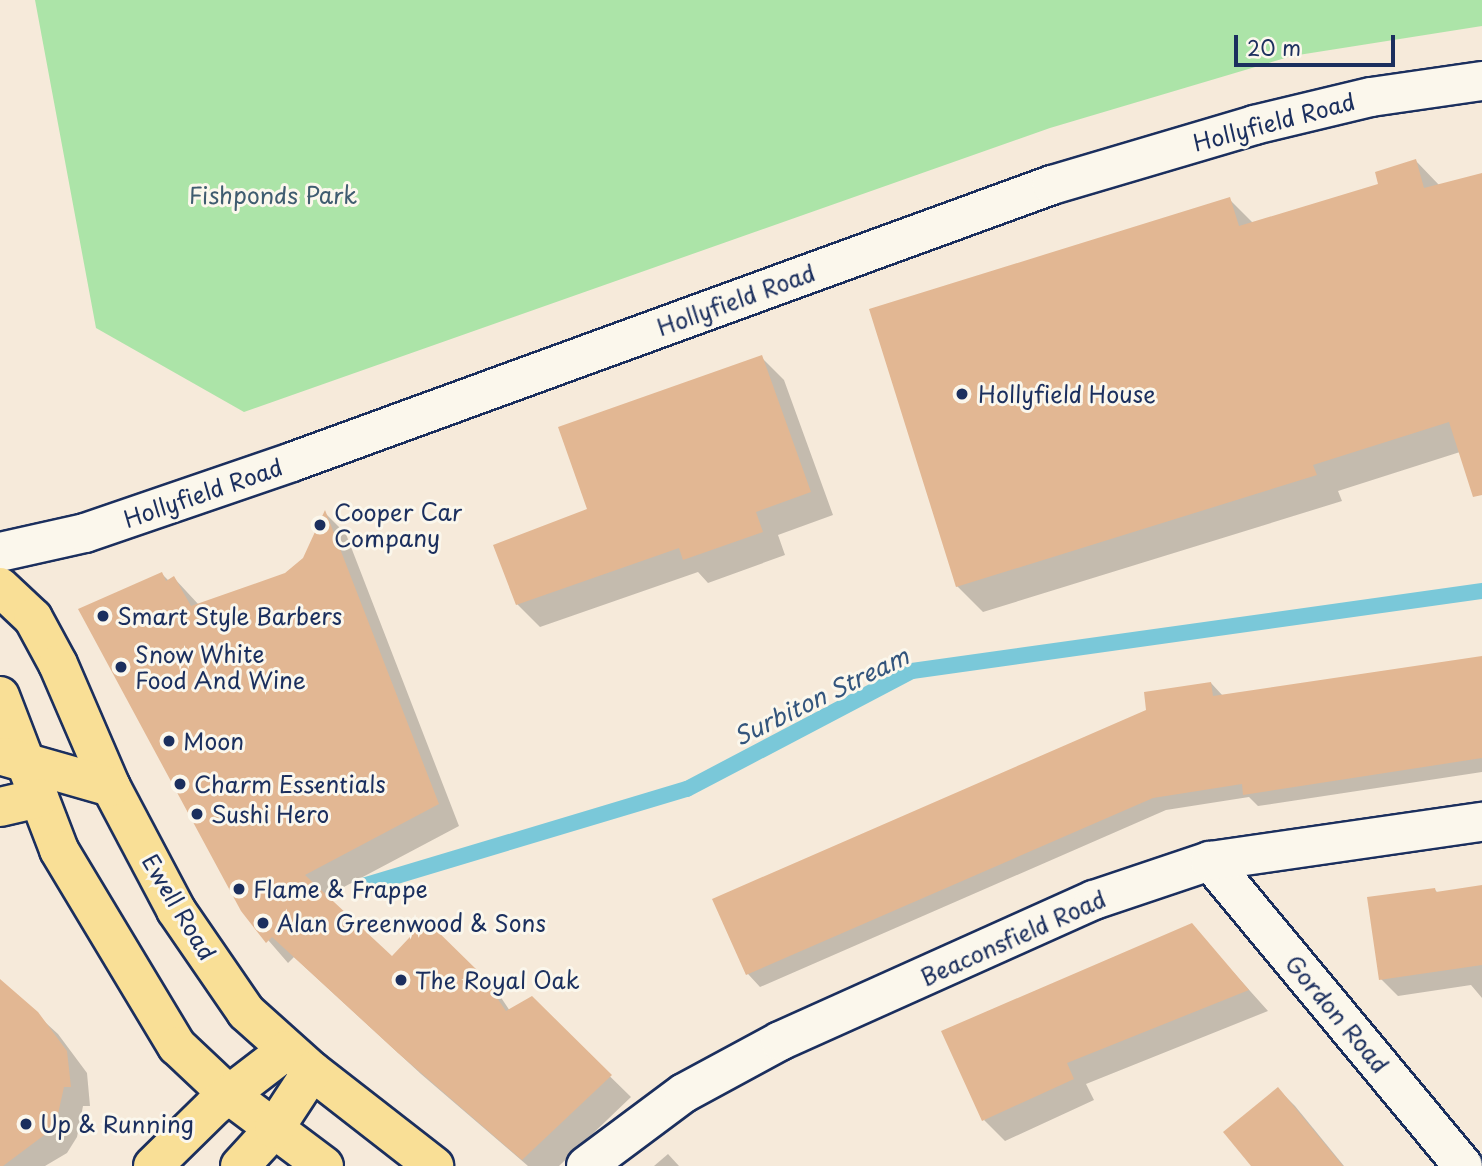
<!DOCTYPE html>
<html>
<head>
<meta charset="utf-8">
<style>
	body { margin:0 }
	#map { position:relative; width:1482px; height:1166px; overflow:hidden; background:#f6eada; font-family:"Playpen Sans",sans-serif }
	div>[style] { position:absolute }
	.green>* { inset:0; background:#ace4a8 }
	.shadow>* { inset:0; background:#0003 }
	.stream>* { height:16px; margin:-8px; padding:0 8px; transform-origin:8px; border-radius:8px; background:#7ac8d9 }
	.building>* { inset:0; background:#e2b793 }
	.roads { filter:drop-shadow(2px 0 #1b2f5e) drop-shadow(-2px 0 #1b2f5e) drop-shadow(0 2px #1b2f5e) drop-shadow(0 -2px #1b2f5e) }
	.minor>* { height:38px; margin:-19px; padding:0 19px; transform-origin:19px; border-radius:19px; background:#fbf7ec }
	.major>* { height:38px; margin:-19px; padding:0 19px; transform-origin:19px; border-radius:19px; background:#f9df96 }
	.dots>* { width:19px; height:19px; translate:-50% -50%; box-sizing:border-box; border:4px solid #fbf7ec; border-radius:50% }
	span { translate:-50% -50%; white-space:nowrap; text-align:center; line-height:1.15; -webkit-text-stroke:6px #fbf7ec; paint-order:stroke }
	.street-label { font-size:23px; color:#1b2f5e }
	.park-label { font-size:23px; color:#3f5c70 }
	.poi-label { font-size:23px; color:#1b2f5e }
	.left { translate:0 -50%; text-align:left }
	.water-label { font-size:24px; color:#33557d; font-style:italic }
	.scale { position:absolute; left:1234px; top:35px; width:161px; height:32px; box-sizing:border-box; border:4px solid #1b2f5e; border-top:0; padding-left:9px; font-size:21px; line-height:24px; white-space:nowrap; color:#1b2f5e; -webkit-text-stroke:5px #fbf7ec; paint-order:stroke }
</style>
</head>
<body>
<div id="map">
	<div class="green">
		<i style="clip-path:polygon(35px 0,1482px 0,1482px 26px,1292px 56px,1050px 128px,244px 412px,96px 328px)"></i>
	</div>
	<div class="shadow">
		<i style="clip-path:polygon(1416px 161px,1440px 186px,1482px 175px,1482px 478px,1460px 452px,1338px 491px,1342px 501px,983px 612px,957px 586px,1229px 199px,1254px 224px,1380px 185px)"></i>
		<i style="clip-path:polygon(761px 357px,784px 380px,833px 515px,778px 535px,785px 555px,708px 583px,698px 572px,540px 627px,517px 604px,589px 510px)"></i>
		<i style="clip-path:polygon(325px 513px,346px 534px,459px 826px,325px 897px,392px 959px,426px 923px,500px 996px,510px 1011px,531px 999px,631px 1097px,559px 1166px,528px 1166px,421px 1074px,294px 957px,288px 963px,242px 910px,162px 574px,169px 581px,174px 578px,199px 605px,286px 574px,304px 559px)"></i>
		<i style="clip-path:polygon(1482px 657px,1482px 772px,1258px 806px,1249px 797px,1166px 810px,760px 987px,748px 974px,715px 900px,1211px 683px,1223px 696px)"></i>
		<i style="clip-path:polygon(1482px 887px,1482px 998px,1471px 985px,1398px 996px,1381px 979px,1434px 889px,1438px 893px)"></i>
		<i style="clip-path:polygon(1191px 925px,1268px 1011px,1086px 1084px,1094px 1100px,1005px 1141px,984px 1120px)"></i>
		<i style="clip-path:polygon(0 981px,58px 1034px,87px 1073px,90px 1106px,83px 1106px,77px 1137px,67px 1153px,45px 1166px,0 1166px)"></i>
		<i style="clip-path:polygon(1278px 1089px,1295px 1106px,1344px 1166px,1253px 1166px)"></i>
		<i style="clip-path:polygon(668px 1154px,679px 1166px,654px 1166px)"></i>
	</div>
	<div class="stream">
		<i style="left:363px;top:886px;width:338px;rotate:-16.7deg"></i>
		<i style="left:687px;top:789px;width:254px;rotate:-27.7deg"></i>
		<i style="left:912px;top:671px;width:576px;rotate:-7.99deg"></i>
	</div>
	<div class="building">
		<i style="clip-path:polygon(1416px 159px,1424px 188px,1482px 173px,1482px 495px,1473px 497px,1449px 422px,1313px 465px,1317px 475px,956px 587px,869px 309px,1230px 197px,1239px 226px,1378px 184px,1375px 172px)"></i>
		<i style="clip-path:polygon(762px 355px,811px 492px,756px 512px,763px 532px,683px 560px,679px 548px,516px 605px,493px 545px,587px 509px,558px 427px)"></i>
		<i style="clip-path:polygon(325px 510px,439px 804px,305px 875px,392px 956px,426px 920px,479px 972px,506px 1011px,532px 996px,612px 1075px,522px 1160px,398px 1053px,272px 937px,266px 943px,241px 911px,78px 609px,162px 572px,166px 581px,174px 576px,191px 606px,285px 573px,303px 558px)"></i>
		<i style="clip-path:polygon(1482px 656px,1482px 758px,1243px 795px,1242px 784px,1153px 798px,746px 975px,712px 899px,1146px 710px,1144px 692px,1211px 682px,1213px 696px)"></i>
		<i style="clip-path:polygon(1482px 885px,1482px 965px,1379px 980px,1367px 897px,1435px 888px,1436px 892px)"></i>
		<i style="clip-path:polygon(1192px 923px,1249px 990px,1067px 1063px,1074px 1079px,982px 1121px,941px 1031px)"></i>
		<i style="clip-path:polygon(0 979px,38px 1012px,67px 1051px,71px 1087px,64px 1087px,58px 1114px,47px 1133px,3px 1166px,0 1166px)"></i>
		<i style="clip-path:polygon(1278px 1087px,1343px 1166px,1251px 1166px,1223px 1132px)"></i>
	</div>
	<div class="roads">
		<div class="minor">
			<i style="left:0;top:552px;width:87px;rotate:-12.6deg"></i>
			<i style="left:85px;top:533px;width:219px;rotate:-18.9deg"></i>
			<i style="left:292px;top:462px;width:809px;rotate:-20.03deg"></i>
			<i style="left:1052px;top:185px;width:211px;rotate:-16.5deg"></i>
			<i style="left:1254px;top:125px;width:120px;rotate:-13.5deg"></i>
			<i style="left:1371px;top:97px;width:112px;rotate:-8.2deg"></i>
			<i style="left:1210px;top:861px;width:396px;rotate:50.3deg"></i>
			<i style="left:586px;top:1166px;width:122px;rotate:-36.7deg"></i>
			<i style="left:684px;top:1093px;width:109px;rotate:-28.4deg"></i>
			<i style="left:780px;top:1041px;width:344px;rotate:-24.2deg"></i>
			<i style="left:1094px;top:900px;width:122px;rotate:-18.6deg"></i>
			<i style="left:1210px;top:861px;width:275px;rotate:-8.2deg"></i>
		</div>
		<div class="major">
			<i style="left:0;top:587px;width:45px;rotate:43.2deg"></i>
			<i style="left:33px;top:618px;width:52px;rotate:61.5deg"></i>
			<i style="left:58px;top:664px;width:134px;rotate:66.7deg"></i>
			<i style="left:111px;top:787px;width:139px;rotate:62.1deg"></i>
			<i style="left:176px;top:910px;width:124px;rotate:55.5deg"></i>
			<i style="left:246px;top:1012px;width:89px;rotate:41.8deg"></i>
			<i style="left:312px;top:1071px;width:155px;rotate:37.9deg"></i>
			<i style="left:0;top:696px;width:165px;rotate:69deg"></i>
			<i style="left:59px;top:850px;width:229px;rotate:59deg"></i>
			<i style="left:177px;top:1046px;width:70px;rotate:43.3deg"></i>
			<i style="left:228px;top:1094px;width:120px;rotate:36.9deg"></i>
			<i style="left:6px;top:757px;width:109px;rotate:15.9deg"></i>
			<i style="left:0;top:807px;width:40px;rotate:-13deg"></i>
			<i style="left:153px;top:1166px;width:86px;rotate:-44.5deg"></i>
			<i style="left:214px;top:1106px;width:92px;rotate:-37.5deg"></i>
			<i style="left:240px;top:1166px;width:50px;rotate:-47.4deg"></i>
			<i style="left:274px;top:1129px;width:69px;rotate:-56.8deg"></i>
		</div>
	</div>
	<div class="dots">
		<i style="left:962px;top:394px;background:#1b2f5e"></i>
		<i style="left:320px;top:525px;background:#1b2f5e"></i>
		<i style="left:103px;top:616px;background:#1b2f5e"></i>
		<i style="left:121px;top:667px;background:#1b2f5e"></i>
		<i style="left:169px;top:741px;background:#1b2f5e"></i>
		<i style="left:180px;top:784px;background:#1b2f5e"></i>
		<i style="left:197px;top:814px;background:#1b2f5e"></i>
		<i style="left:239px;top:889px;background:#1b2f5e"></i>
		<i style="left:263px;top:923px;background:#1b2f5e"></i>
		<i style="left:401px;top:980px;background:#1b2f5e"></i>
		<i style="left:26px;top:1124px;background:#1b2f5e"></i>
	</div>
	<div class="street-label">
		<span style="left:1274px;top:122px;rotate:-15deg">Hollyfield Road</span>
		<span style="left:736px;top:300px;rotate:-20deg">Hollyfield Road</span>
		<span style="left:203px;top:493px;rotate:-19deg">Hollyfield Road</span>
		<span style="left:179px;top:907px;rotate:59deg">Ewell Road</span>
		<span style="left:1013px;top:938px;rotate:-24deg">Beaconsfield Road</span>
		<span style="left:1337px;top:1014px;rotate:50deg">Gordon Road</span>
	</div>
	<div class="park-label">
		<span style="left:273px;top:195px">Fishponds Park</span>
	</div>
	<div class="poi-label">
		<span class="left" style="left:978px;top:394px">Hollyfield House</span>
		<span class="left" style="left:334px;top:525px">Cooper Car<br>Company</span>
		<span class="left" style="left:117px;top:616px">Smart Style Barbers</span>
		<span class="left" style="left:135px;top:667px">Snow White<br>Food And Wine</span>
		<span class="left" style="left:183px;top:741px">Moon</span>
		<span class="left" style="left:194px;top:784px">Charm Essentials</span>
		<span class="left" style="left:211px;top:814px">Sushi Hero</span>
		<span class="left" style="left:253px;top:889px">Flame &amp; Frappe</span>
		<span class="left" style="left:277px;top:923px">Alan Greenwood &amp; Sons</span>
		<span class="left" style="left:415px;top:980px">The Royal Oak</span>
		<span class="left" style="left:40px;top:1124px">Up &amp; Running</span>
	</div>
	<div class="water-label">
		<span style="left:821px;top:696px;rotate:-26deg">Surbiton Stream</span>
	</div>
	<div class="scale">20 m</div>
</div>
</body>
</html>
